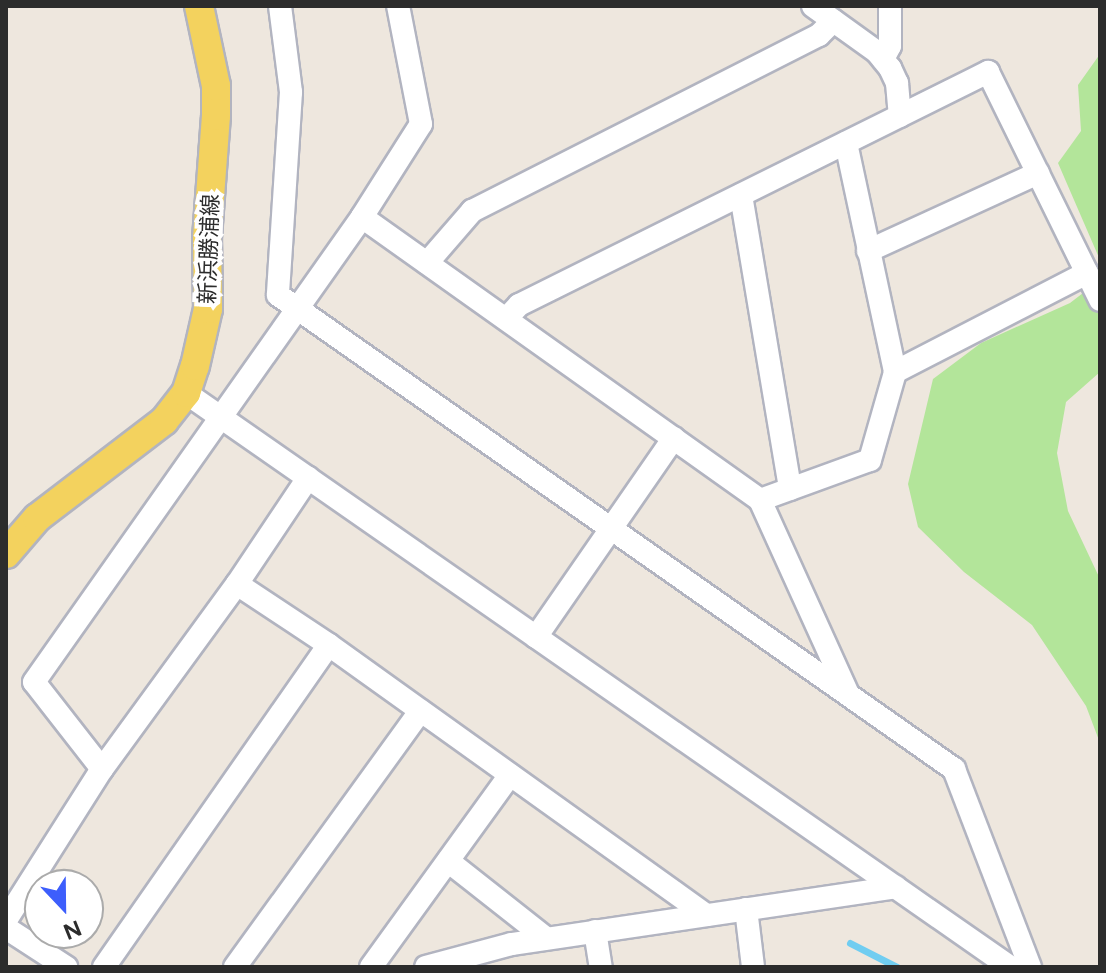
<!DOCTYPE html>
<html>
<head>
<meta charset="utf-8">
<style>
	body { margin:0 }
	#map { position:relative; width:1106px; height:973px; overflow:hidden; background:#eee7de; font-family:Figtree,"Noto Sans JP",sans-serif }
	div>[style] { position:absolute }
	.green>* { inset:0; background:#b3e59a }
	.stream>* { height:7px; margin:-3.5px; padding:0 3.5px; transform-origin:3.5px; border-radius:3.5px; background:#70cdf1 }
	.roads { filter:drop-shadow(2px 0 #b2b4c0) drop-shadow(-2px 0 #b2b4c0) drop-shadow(0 2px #b2b4c0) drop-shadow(0 -2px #b2b4c0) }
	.minor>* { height:22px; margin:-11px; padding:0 11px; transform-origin:11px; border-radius:11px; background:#fff }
	.major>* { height:28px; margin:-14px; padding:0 14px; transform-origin:14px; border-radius:14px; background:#f3d25e }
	span { translate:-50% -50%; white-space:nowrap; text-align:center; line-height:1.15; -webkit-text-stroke:8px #fff; paint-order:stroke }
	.street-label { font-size:22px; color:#2c2c2c }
	.frame { position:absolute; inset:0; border:8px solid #2c2c2c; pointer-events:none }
	.north { position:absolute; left:24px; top:869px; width:80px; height:80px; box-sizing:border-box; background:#fff; border:2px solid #ababab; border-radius:50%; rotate:158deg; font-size:22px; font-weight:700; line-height:32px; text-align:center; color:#2c2c2c }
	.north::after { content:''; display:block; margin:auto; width:28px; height:36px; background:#3d5efc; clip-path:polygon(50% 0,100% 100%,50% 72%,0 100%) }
</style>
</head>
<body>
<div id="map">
	<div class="green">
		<i style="clip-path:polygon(1100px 54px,1100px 260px,1058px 163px,1081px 131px,1078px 85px)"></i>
		<i style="clip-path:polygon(1100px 280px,1100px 372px,1066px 402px,1057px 453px,1068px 511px,1100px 579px,1100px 743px,1086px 706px,1032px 625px,964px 572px,918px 527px,908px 484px,933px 379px,981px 343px,1070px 303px)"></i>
	</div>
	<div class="stream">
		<i style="left:850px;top:943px;width:53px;rotate:27.1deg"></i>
	</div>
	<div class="roads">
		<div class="minor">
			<i style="left:280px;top:6px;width:87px;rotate:82.7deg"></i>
			<i style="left:291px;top:92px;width:203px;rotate:93.7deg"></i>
			<i style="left:278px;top:295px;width:826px;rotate:35.04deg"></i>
			<i style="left:954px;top:769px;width:212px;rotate:69deg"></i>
			<i style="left:813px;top:6px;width:79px;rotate:35.7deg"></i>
			<i style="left:877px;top:52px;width:21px;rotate:51deg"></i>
			<i style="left:890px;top:68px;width:17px;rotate:65deg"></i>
			<i style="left:897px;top:83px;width:33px;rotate:85deg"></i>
			<i style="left:883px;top:59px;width:15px;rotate:-62deg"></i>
			<i style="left:890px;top:46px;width:40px;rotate:-90deg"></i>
			<i style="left:846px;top:143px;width:234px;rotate:77.9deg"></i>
			<i style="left:741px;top:195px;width:298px;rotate:80.5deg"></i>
			<i style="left:362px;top:217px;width:488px;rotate:35.4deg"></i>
			<i style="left:760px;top:500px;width:213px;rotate:65.6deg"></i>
			<i style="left:868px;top:251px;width:187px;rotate:-24.6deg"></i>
			<i style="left:427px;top:263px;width:69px;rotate:-49.1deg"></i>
			<i style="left:472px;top:211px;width:389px;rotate:-26.9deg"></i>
			<i style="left:819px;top:35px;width:20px;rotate:-45deg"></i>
			<i style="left:506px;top:319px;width:19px;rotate:-47deg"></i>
			<i style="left:519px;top:305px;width:524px;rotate:-26.42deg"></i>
			<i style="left:988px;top:72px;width:254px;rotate:63.8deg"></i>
			<i style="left:186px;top:393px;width:1004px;rotate:34.86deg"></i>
			<i style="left:760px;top:500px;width:117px;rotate:-20deg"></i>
			<i style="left:870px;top:460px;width:91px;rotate:-74.1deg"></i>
			<i style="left:895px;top:372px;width:216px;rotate:-27.3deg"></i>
			<i style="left:237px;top:584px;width:110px;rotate:33.5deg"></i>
			<i style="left:329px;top:645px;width:464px;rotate:35.6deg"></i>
			<i style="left:536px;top:637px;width:242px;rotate:-55.3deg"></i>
			<i style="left:102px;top:769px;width:110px;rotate:-128deg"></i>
			<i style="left:34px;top:682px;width:569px;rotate:-54.8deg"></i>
			<i style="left:362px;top:217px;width:110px;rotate:-57.6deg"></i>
			<i style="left:421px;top:124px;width:120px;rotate:-101deg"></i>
			<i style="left:448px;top:861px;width:125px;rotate:38.2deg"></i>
			<i style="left:746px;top:909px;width:58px;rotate:83.1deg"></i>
			<i style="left:6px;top:920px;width:179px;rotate:-57.6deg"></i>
			<i style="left:102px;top:769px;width:229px;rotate:-53.9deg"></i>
			<i style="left:237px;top:584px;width:128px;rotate:-56.2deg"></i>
			<i style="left:6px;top:928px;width:72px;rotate:33deg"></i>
			<i style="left:595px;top:931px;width:36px;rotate:81deg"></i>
			<i style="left:104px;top:967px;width:393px;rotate:-55.1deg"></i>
			<i style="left:235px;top:967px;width:316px;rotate:-54.1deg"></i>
			<i style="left:371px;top:967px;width:237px;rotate:-54.1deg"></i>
			<i style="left:426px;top:967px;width:89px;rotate:-15deg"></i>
			<i style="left:512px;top:944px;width:388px;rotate:-8.4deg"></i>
		</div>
		<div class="major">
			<i style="left:6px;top:554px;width:48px;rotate:-49.3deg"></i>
			<i style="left:37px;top:518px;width:160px;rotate:-37.4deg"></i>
			<i style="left:164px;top:421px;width:36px;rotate:-52deg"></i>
			<i style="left:186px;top:393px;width:28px;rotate:-72deg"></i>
			<i style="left:195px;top:366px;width:58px;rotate:-77.2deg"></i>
			<i style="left:208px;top:309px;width:71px;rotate:-90.8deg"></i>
			<i style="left:207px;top:238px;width:122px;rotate:-85.8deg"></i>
			<i style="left:216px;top:116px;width:30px;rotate:-90deg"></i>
			<i style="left:216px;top:86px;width:82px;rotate:-102deg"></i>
		</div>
	</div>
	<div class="street-label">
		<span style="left:209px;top:249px;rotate:-88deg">新浜勝浦線</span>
	</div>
	<div class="frame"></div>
	<div class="north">N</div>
</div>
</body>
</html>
